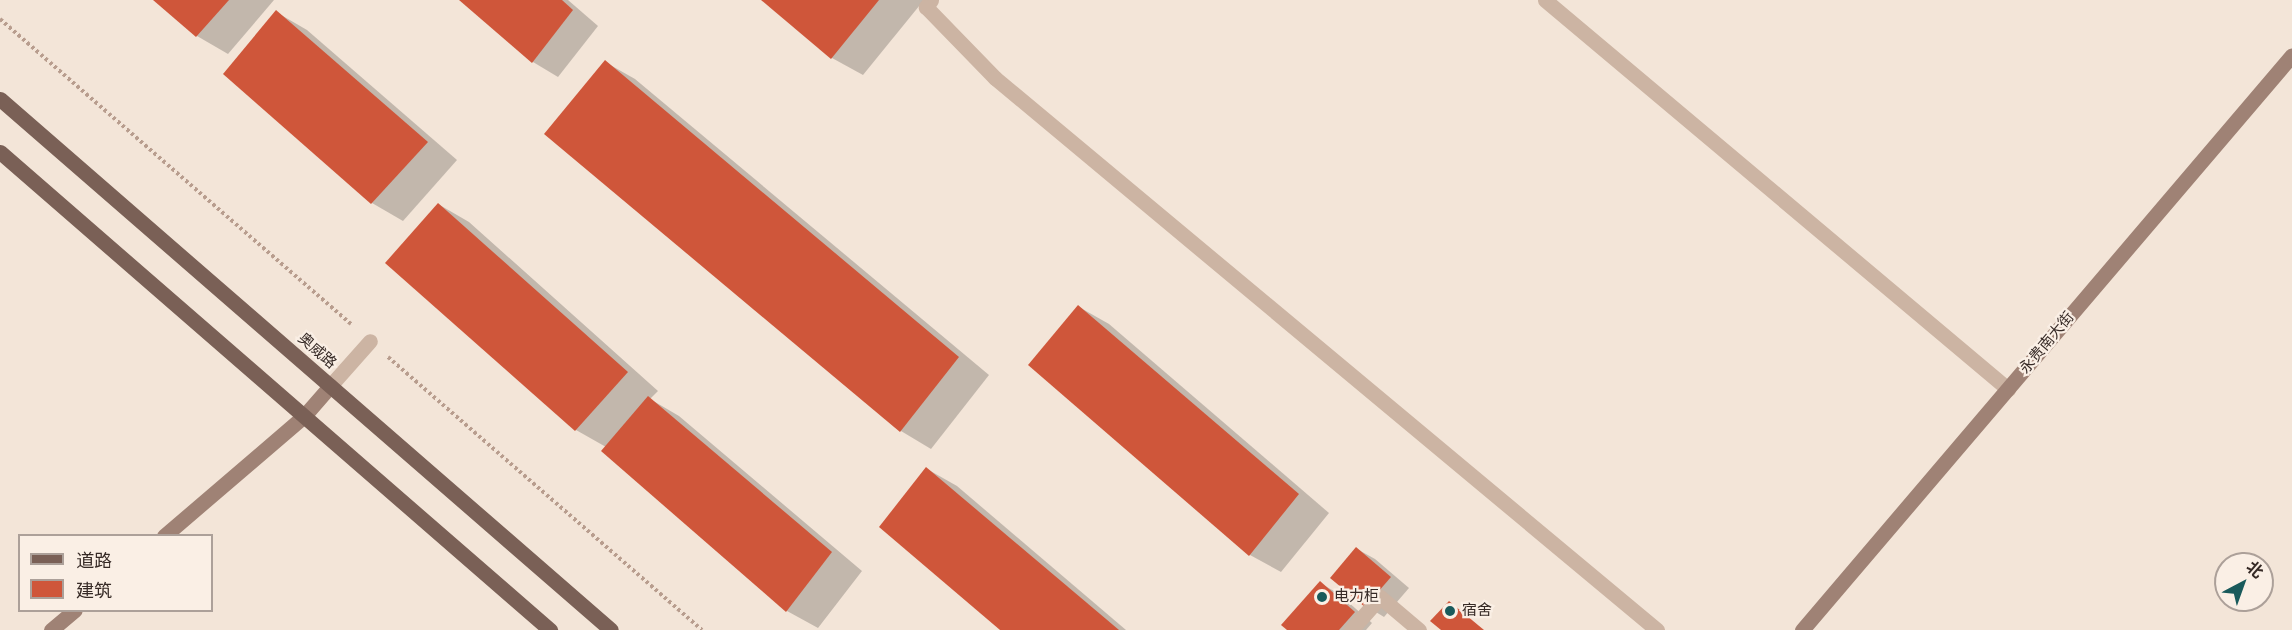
<!DOCTYPE html>
<html>
<head>
<meta charset="utf-8">
<style>
	body { margin:0 }
	#map { position:relative; width:2292px; height:630px; overflow:hidden; background:#f3e5d8; font-family:"DM Sans","Noto Sans SC",sans-serif }
	div>[style] { position:absolute }
	.shadow>* { inset:0; background:#0003 }
	.building>* { inset:0; background:#cf563a }
	.path>* { height:4px; margin-top:-2px; transform-origin:0; background:repeating-linear-gradient(90deg,#b89d8e 0 3px,transparent 0 6px) }
	.lane>* { height:15px; margin:-7.5px; padding:0 7.5px; transform-origin:7.5px; border-radius:7.5px; background:#ccb4a3 }
	.street>* { height:15px; margin:-7.5px; padding:0 7.5px; transform-origin:7.5px; border-radius:7.5px; background:#ccb4a3 }
	.secondary>* { height:15px; margin:-7.5px; padding:0 7.5px; transform-origin:7.5px; border-radius:7.5px; background:#9f8275 }
	.primary>* { height:15px; margin:-7.5px; padding:0 7.5px; transform-origin:7.5px; border-radius:7.5px; background:#7a6056 }
	.dots>* { width:16px; height:16px; translate:-50% -50%; box-sizing:border-box; border:3px solid #faefe5; border-radius:50% }
	span { translate:-50% -50%; white-space:nowrap; text-align:center; line-height:1.15; -webkit-text-stroke:4.5px #faefe5; paint-order:stroke }
	.street-label { font-size:15px; color:#362a26 }
	.poi-label { font-size:15px; color:#362a26 }
	.left { translate:0 -50%; text-align:left }
	.legend { position:absolute; left:18px; top:534px; width:195px; height:78px; box-sizing:border-box; background:#faefe5; border:2px solid #aca099; margin:0; padding:8px 10px; list-style:none; font-size:18px; color:#362a26 }
	.legend li { display:flex; align-items:center; gap:12px; height:30px }
	.legend b { width:30px; border:2px solid #aca099 }
	.north { position:absolute; left:2214px; top:552px; width:60px; height:60px; box-sizing:border-box; background:#faefe5; border:2px solid #aca099; border-radius:50%; rotate:41deg; font-size:16px; font-weight:700; line-height:24px; text-align:center; color:#362a26 }
	.north::after { content:''; display:block; margin:auto; width:21px; height:27px; background:#195a5b; clip-path:polygon(50% 0,100% 100%,50% 72%,0 100%) }
</style>
</head>
<body>
<div id="map">
	<div class="shadow">
		<i style="clip-path:polygon(155px 0,274px 0,228px 54px,197px 36px)"></i>
		<i style="clip-path:polygon(461px 0,568px 0,598px 26px,558px 77px,533px 62px)"></i>
		<i style="clip-path:polygon(763px 0,924px 0,863px 75px,832px 58px)"></i>
		<i style="clip-path:polygon(276px 12px,307px 30px,457px 160px,403px 221px,372px 203px,225px 74px)"></i>
		<i style="clip-path:polygon(605px 62px,635px 79px,989px 375px,931px 449px,901px 431px,546px 134px)"></i>
		<i style="clip-path:polygon(438px 204px,469px 222px,658px 391px,650px 399px,679px 416px,862px 571px,818px 628px,787px 611px,603px 450px,606px 447px,576px 430px)"></i>
		<i style="clip-path:polygon(1079px 307px,1109px 324px,1329px 513px,1281px 572px,1250px 555px,1030px 365px)"></i>
		<i style="clip-path:polygon(927px 469px,957px 486px,1126px 630px,1002px 630px)"></i>
		<i style="clip-path:polygon(1357px 549px,1375px 559px,1409px 588px,1384px 617px,1366px 606px)"></i>
		<i style="clip-path:polygon(1320px 583px,1339px 594px,1372px 623px,1366px 630px,1290px 630px)"></i>
	</div>
	<div class="building">
		<i style="clip-path:polygon(153px 0,229px 0,196px 37px)"></i>
		<i style="clip-path:polygon(459px 0,562px 0,573px 10px,532px 63px)"></i>
		<i style="clip-path:polygon(761px 0,879px 0,831px 59px)"></i>
		<i style="clip-path:polygon(276px 10px,428px 142px,371px 204px,223px 74px)"></i>
		<i style="clip-path:polygon(605px 60px,959px 357px,900px 432px,544px 134px)"></i>
		<i style="clip-path:polygon(438px 203px,628px 372px,575px 431px,385px 263px)"></i>
		<i style="clip-path:polygon(1078px 305px,1299px 494px,1249px 556px,1028px 365px)"></i>
		<i style="clip-path:polygon(648px 396px,832px 552px,786px 612px,601px 451px)"></i>
		<i style="clip-path:polygon(926px 467px,1119px 630px,1000px 630px,879px 527px)"></i>
		<i style="clip-path:polygon(1356px 547px,1391px 577px,1365px 607px,1330px 578px)"></i>
		<i style="clip-path:polygon(1320px 581px,1355px 612px,1339px 630px,1287px 630px,1281px 625px)"></i>
		<i style="clip-path:polygon(1449px 601px,1484px 630px,1441px 630px,1430px 621px)"></i>
	</div>
	<div class="path">
		<i style="left:0;top:19px;width:465px;rotate:41deg"></i>
		<i style="left:388px;top:357px;width:416px;rotate:41deg"></i>
	</div>
	<div class="lane">
		<i style="left:931px;top:0;width:9px;rotate:126deg"></i>
		<i style="left:926px;top:7px;width:99px;rotate:45.8deg"></i>
		<i style="left:995px;top:78px;width:862px;rotate:39.82deg"></i>
		<i style="left:1545px;top:0;width:605px;rotate:40.04deg"></i>
	</div>
	<div class="street">
		<i style="left:330px;top:386px;width:60px;rotate:-48.4deg"></i>
		<i style="left:1351px;top:630px;width:44px;rotate:-48.7deg"></i>
		<i style="left:1380px;top:597px;width:51px;rotate:40.2deg"></i>
	</div>
	<div class="secondary">
		<i style="left:164px;top:536px;width:184px;rotate:-40.6deg"></i>
		<i style="left:304px;top:416px;width:40px;rotate:-49deg"></i>
		<i style="left:51px;top:630px;width:31px;rotate:-40deg"></i>
		<i style="left:1802px;top:630px;width:755px;rotate:-49.56deg"></i>
	</div>
	<div class="primary">
		<i style="left:0;top:99px;width:809px;rotate:40.99deg"></i>
		<i style="left:0;top:152px;width:729px;rotate:40.99deg"></i>
	</div>
	<div class="dots">
		<i style="left:1322px;top:597px;background:#195a5b"></i>
		<i style="left:1450px;top:611px;background:#195a5b"></i>
	</div>
	<div class="street-label">
		<span style="left:2047px;top:343px;rotate:-50deg">永贵南大街</span>
		<span style="left:317px;top:351px;rotate:41deg">奥威路</span>
	</div>
	<div class="poi-label">
		<span class="left" style="left:1334px;top:597px">电力柜</span>
		<span class="left" style="left:1462px;top:611px">宿舍</span>
	</div>
	<ul class="legend">
	<li><b style="height:8px;background:#7a6056"></b>道路</li>
	<li><b style="height:16px;background:#cf563a"></b>建筑</li>
	</ul>
	<div class="north">北</div>
</div>
</body>
</html>
